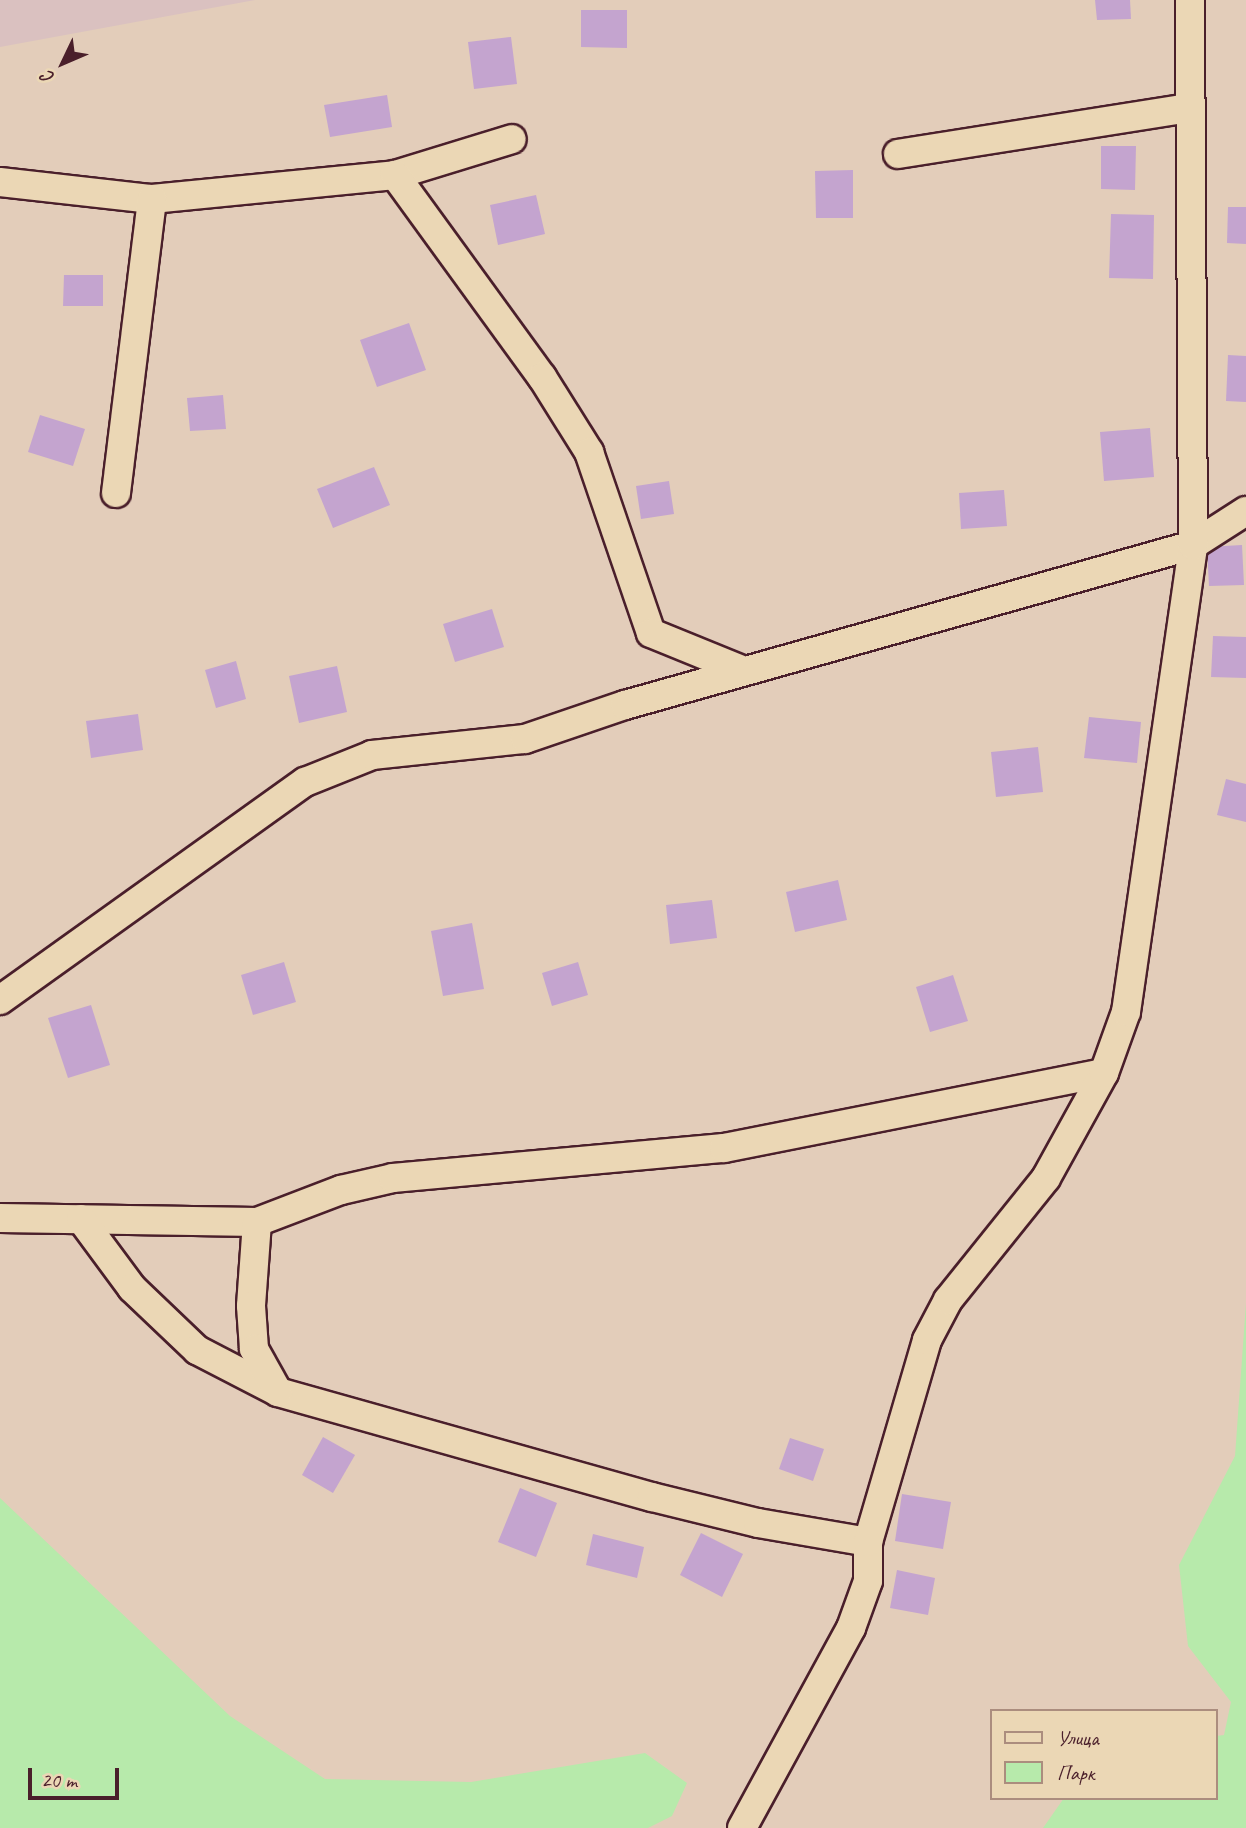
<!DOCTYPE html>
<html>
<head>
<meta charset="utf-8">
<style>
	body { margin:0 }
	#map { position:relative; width:1246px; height:1828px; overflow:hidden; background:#e3cdba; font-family:Caveat,sans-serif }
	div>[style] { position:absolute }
	.built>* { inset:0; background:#dac1c0 }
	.green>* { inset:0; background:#b7eaab }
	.building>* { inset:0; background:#c4a4cf }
	.roads { filter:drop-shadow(2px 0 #4a1f2b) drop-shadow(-2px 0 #4a1f2b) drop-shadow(0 2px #4a1f2b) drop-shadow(0 -2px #4a1f2b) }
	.minor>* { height:28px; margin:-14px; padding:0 14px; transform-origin:14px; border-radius:14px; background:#ebd7b5 }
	span { translate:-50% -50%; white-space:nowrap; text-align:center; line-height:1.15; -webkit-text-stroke:6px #ebd7b5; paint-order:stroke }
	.legend { position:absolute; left:990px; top:1709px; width:228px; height:91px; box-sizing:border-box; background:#ebd7b5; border:2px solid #ab8d7e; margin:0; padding:9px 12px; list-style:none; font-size:21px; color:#4a1f2b }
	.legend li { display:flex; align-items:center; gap:14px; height:35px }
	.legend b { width:35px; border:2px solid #ab8d7e }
	.north { position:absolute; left:28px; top:28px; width:70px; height:70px; -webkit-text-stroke:5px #ebd7b5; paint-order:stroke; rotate:226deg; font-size:19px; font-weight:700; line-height:28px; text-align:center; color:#4a1f2b }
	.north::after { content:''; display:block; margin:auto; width:24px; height:32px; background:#4a1f2b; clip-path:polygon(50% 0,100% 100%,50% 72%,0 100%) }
	.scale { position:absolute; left:28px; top:1768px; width:91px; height:32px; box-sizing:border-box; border:4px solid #4a1f2b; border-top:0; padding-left:9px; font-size:21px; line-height:24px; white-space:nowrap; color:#4a1f2b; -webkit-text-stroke:5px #ebd7b5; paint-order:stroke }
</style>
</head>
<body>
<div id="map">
	<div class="built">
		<i style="clip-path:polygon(0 0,255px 0,0 47px)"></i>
	</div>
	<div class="green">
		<i style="clip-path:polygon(1246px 1303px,1246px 1828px,1043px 1828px,1064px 1798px,1216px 1798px,1216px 1736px,1224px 1735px,1231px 1702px,1188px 1646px,1179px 1565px,1235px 1456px)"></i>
		<i style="clip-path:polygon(0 1498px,230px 1716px,325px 1779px,471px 1782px,645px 1753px,687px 1783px,672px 1816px,648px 1828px,0 1828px)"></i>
	</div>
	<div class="building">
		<i style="clip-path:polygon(1095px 0,1130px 0,1131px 19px,1097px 20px)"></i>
		<i style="clip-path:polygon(581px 10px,627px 10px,627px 48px,581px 47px)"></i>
		<i style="clip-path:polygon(511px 37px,517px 84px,474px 89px,468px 42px)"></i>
		<i style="clip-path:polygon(387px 95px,392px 127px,330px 137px,324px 105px)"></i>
		<i style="clip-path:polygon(1101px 146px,1136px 146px,1135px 190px,1101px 189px)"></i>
		<i style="clip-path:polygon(853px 170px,853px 218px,816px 218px,815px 171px)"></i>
		<i style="clip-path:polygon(536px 195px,545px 234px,498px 245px,490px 205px)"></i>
		<i style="clip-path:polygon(1228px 207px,1246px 207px,1246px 244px,1227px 243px)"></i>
		<i style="clip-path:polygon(1111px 214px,1154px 215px,1153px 279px,1109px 278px)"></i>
		<i style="clip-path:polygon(64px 275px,103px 275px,103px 306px,63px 306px)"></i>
		<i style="clip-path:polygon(409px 323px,426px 370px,377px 387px,360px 340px)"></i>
		<i style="clip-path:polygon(1228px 355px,1246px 356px,1246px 402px,1226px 401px)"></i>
		<i style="clip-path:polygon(223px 395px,226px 429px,190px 431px,187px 398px)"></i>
		<i style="clip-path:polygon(40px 415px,85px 429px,73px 466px,28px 452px)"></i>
		<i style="clip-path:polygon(1150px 428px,1154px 477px,1104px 481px,1100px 432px)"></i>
		<i style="clip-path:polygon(374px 467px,390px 505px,333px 528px,317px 489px)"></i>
		<i style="clip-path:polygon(669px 481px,674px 514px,641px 519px,636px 486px)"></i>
		<i style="clip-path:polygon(1004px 490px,1007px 526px,961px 529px,959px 493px)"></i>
		<i style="clip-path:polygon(1242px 545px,1244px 585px,1209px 586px,1207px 547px)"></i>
		<i style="clip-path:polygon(492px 609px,504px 647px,455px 662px,443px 624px)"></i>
		<i style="clip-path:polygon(1213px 636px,1246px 637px,1246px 678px,1211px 677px)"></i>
		<i style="clip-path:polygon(236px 661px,246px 699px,216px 708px,205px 670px)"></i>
		<i style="clip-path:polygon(337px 666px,347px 712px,299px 723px,289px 676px)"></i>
		<i style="clip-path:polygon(138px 714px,143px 750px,91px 758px,86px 721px)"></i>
		<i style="clip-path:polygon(1089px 717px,1141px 722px,1137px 763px,1084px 758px)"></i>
		<i style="clip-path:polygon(1038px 747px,1043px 792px,996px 797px,991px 752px)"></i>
		<i style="clip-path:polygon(1226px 779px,1246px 784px,1246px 822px,1217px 815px)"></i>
		<i style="clip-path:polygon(838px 880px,847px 920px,795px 932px,786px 892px)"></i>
		<i style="clip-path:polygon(712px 900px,717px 938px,670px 944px,666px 905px)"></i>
		<i style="clip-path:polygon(472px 923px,484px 989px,443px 996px,431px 931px)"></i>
		<i style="clip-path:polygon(284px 962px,296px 1002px,253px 1015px,241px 975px)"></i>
		<i style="clip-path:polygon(578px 962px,588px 995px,552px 1006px,542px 973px)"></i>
		<i style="clip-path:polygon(953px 975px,968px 1021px,930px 1032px,916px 987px)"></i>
		<i style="clip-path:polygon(91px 1005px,110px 1065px,68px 1078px,48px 1018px)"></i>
		<i style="clip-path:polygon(323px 1437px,355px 1455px,333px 1493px,302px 1475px)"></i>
		<i style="clip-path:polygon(790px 1438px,824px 1449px,813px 1481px,779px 1469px)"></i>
		<i style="clip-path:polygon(520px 1488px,557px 1503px,536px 1557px,498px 1542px)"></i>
		<i style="clip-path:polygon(902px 1494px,951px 1502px,943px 1549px,895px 1541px)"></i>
		<i style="clip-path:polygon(701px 1533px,743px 1554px,722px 1597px,680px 1575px)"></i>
		<i style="clip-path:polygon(593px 1534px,644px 1547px,637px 1578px,586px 1565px)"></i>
		<i style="clip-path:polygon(897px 1570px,935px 1578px,928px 1615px,890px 1608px)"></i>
	</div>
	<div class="roads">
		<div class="minor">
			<i style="left:898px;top:154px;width:294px;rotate:-9deg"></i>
			<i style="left:395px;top:175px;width:122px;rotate:-17.1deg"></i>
			<i style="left:0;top:182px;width:153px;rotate:6.4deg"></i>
			<i style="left:152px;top:199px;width:244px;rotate:-5.6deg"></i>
			<i style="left:395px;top:175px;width:250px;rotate:54deg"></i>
			<i style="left:542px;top:377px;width:89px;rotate:57.9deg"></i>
			<i style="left:589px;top:452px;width:191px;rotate:71.1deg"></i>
			<i style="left:651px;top:633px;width:100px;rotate:22.2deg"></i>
			<i style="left:116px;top:493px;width:296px;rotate:-83deg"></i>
			<i style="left:0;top:1000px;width:375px;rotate:-35.6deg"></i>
			<i style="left:305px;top:782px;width:72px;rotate:-21.9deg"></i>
			<i style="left:372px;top:755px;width:154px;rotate:-6deg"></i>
			<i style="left:525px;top:739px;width:106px;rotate:-18.8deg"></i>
			<i style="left:625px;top:705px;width:590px;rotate:-15.73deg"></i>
			<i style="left:1193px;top:545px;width:63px;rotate:-32.7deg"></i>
			<i style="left:0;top:1218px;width:257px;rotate:0.9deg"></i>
			<i style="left:257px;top:1222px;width:90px;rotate:-20.9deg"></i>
			<i style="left:341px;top:1190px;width:53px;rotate:-13deg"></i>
			<i style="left:393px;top:1178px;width:332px;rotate:-5.2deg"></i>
			<i style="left:724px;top:1148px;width:387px;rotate:-11.2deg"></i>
			<i style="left:81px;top:1219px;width:86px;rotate:53.5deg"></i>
			<i style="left:132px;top:1288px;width:90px;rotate:43.6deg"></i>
			<i style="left:197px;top:1350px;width:91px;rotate:27.4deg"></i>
			<i style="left:278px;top:1392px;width:388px;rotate:15.7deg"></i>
			<i style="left:652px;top:1497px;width:109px;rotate:13.8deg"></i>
			<i style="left:758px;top:1523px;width:112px;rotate:9.8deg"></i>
			<i style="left:257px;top:1222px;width:84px;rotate:94.1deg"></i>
			<i style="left:251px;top:1306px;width:43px;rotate:86deg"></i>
			<i style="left:254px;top:1349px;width:49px;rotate:60.8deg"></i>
			<i style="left:742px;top:1828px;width:228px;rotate:-61.4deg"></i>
			<i style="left:851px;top:1628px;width:50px;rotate:-70.1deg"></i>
			<i style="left:868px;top:1581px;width:39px;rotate:-90deg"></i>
			<i style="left:868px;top:1542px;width:210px;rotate:-73.7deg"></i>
			<i style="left:927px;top:1340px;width:45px;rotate:-62.3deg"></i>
			<i style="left:948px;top:1300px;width:156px;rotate:-51.2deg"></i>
			<i style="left:1046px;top:1178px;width:120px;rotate:-61.1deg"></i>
			<i style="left:1104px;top:1073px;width:65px;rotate:-70.2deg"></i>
			<i style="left:1126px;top:1012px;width:472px;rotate:-81.8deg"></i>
			<i style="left:1193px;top:545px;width:545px;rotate:-90.32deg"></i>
		</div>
	</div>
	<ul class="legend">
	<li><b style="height:9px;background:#ebd7b5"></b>Улица</li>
	<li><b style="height:19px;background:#b7eaab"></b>Парк</li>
	</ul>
	<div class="north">С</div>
	<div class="scale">20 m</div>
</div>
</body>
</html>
